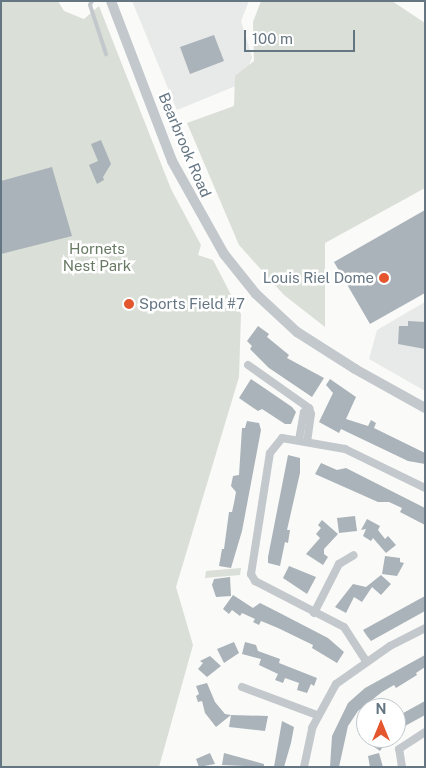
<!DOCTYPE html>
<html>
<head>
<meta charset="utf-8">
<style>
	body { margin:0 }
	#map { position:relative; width:426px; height:768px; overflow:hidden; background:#fafaf8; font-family:"Public Sans",sans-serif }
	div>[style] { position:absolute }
	.built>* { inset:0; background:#e8e9e9 }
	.green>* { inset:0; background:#dadfd7 }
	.building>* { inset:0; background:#aab3b9 }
	.service>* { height:4px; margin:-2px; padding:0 2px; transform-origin:2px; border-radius:2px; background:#c3c8cc }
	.minor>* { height:8px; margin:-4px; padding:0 4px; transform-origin:4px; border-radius:4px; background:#c3c8cc }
	.tertiary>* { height:10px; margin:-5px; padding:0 5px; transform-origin:5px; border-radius:5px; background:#c3c8cc }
	.dots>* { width:14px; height:14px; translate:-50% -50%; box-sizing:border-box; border:2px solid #fff; border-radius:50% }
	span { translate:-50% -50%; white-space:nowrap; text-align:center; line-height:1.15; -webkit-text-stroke:5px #fff; paint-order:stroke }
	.street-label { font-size:15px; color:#657683 }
	.park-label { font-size:15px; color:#687a64 }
	.poi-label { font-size:15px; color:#657683 }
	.right { translate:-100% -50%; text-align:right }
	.left { translate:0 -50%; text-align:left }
	.frame { position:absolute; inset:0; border:2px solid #657683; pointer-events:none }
	.north { position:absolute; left:356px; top:698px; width:50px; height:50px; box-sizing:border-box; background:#fff; border:1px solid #c1c8cd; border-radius:50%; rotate:0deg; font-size:14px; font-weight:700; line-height:20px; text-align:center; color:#657683 }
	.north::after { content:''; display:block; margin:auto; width:18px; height:22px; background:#e4572e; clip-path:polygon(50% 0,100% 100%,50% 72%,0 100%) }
	.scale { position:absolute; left:244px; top:30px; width:111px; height:22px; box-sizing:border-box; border:2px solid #657683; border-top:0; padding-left:6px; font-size:15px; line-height:18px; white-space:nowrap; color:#657683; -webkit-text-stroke:4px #fff; paint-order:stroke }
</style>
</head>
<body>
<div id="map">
	<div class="built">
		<i style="clip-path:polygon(132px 1px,249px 1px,241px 21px,252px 57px,243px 83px,177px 110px)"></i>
		<i style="clip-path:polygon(425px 302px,425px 391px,369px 359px,377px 330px)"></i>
	</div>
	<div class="green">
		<i style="clip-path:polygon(1px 1px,58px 1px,64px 11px,84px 19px,99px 6px,171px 189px,201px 245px,198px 255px,213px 260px,241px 314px,239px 377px,176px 587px,193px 645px,159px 767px,1px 767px)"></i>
		<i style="clip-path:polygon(261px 1px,392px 1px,425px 23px,425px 188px,325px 243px,325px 327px,284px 295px,239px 245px,187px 123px,234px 106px,235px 76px,254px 61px,253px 22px)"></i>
		<i style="clip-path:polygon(241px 568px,240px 575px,205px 578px,206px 571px)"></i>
	</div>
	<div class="building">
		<i style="clip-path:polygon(214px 35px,224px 61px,190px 74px,180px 47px)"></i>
		<i style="clip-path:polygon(101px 140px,111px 164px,103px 177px,104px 180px,97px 184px,89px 165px,98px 161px,91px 144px)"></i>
		<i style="clip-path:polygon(52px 167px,72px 236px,1px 254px,1px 181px)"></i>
		<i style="clip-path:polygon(425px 210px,425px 293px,370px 324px,334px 262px)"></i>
		<i style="clip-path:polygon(408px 321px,425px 322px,425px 349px,398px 344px,399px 326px,408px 326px)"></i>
		<i style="clip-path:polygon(258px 326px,269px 334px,267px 337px,289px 355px,287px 358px,324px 378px,312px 397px,269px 368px,250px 349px,252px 346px,247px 341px)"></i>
		<i style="clip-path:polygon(251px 379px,292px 407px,296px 412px,291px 424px,285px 424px,262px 409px,258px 411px,239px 398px)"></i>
		<i style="clip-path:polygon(330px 379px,356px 397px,346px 419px,368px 426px,371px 420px,376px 423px,374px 428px,425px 453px,425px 464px,408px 461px,341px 429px,339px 433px,319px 422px,333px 393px,326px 385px)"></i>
		<i style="clip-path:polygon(247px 421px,259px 423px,261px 430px,242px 531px,231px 568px,219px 566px,222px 549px,224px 549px,229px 512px,232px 512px,234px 503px,236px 492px,231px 486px,233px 476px,239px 475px,242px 428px,245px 428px)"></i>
		<i style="clip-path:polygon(288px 455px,300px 458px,300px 473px,287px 530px,290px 530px,288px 543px,285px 542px,280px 566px,268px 563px,268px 557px)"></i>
		<i style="clip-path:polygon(321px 463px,337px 470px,346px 468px,425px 508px,425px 525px,400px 512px,402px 508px,389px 502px,378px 502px,315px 474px)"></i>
		<i style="clip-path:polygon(355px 516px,357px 531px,339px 533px,337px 518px)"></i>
		<i style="clip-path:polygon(367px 519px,380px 526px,378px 530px,385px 539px,388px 536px,396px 545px,386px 553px,373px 538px,371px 541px,363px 536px,366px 529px,361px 530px)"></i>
		<i style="clip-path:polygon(322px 520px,338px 534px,324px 549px,324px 554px,328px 557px,323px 565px,306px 554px,320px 538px,316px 534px,321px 528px,318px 525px)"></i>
		<i style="clip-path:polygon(385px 556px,400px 558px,400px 562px,404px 563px,397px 576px,382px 574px)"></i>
		<i style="clip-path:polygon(289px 566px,316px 577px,307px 594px,283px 578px)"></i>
		<i style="clip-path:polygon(381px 575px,391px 584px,381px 595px,372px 587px,362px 602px,354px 597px,346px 613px,335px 607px,353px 584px,366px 587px)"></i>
		<i style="clip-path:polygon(230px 577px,231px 596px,216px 597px,212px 585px,214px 579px)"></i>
		<i style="clip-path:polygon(233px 595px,253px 608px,260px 603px,272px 609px,328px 638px,344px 652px,337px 663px,312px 648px,313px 645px,278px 628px,261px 621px,259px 625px,253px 622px,255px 619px,242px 613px,240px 616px,232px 610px,229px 614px,223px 609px)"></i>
		<i style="clip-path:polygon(425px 596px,425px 611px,371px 641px,367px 636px,363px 630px)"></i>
		<i style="clip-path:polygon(234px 642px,239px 653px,224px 663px,217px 649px)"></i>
		<i style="clip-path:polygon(245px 642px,256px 645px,258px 651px,280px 659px,279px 663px,317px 678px,314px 686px,311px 684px,307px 693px,297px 690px,299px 683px,285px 678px,283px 683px,275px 680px,278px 674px,259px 665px,261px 659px,242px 654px)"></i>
		<i style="clip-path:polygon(425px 655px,425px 667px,416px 673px,417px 675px,396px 688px,394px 685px,382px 692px,358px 711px,348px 726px,339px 767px,330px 767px,332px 736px,348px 703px,365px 688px)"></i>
		<i style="clip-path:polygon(210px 656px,221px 666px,207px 677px,198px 669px,203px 663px,200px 661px)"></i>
		<i style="clip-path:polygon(207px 683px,215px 702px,225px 714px,231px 715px,216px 727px,205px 713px,202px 701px,198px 702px,196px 696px,199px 694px,196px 686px)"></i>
		<i style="clip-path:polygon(425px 701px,425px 715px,396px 731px,396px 717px)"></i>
		<i style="clip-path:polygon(231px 715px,268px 716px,265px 731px,229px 727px)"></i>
		<i style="clip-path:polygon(282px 721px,294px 727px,291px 743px,284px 767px,274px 767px)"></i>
		<i style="clip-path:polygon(374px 738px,389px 738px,380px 751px,370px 744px)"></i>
		<i style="clip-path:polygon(210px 753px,215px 764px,199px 767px,196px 759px)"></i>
		<i style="clip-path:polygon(224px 753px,264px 764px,264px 767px,222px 765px)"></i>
		<i style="clip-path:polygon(379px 753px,383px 767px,370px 767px,368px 756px)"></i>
	</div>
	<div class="service">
		<i style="left:92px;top:1px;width:4px;rotate:117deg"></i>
		<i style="left:90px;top:5px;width:52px;rotate:71.9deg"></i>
	</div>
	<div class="minor">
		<i style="left:248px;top:365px;width:75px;rotate:35.2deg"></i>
		<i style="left:299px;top:440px;width:28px;rotate:-80deg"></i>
		<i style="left:304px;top:412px;width:6px;rotate:-39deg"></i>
		<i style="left:309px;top:408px;width:6px;rotate:72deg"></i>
		<i style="left:311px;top:414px;width:27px;rotate:98deg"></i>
		<i style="left:314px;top:613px;width:55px;rotate:-63deg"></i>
		<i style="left:339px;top:564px;width:17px;rotate:-31deg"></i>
		<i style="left:366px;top:661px;width:40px;rotate:-122.9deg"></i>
		<i style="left:344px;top:627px;width:100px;rotate:-152.7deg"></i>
		<i style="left:255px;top:581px;width:8px;rotate:-120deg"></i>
		<i style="left:251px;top:574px;width:122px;rotate:-81.1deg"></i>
		<i style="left:270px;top:453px;width:19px;rotate:-51deg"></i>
		<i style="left:282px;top:438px;width:64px;rotate:9.9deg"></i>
		<i style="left:345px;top:449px;width:89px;rotate:26deg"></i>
		<i style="left:242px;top:687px;width:80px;rotate:20.5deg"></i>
		<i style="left:304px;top:767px;width:40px;rotate:-78deg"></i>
		<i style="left:312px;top:728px;width:50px;rotate:-61.4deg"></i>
		<i style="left:336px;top:684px;width:66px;rotate:-35.1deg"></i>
		<i style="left:390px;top:646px;width:39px;rotate:-27deg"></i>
		<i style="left:402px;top:767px;width:18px;rotate:-99deg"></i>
		<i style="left:399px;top:749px;width:31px;rotate:-33deg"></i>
	</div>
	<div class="tertiary">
		<i style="left:111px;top:1px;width:171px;rotate:69.1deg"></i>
		<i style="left:172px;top:161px;width:107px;rotate:60.8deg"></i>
		<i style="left:224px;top:254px;width:51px;rotate:51.3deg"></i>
		<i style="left:256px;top:294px;width:56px;rotate:42.8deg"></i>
		<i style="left:297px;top:332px;width:69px;rotate:32.5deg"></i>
		<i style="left:355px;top:369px;width:80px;rotate:29.1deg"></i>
	</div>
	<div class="dots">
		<i style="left:384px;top:278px;background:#e4572e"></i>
		<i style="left:129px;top:304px;background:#e4572e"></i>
	</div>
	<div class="street-label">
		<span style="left:185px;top:145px;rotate:67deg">Bearbrook Road</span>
	</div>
	<div class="park-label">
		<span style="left:97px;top:257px">Hornets<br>Nest Park</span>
	</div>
	<div class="poi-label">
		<span class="right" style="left:374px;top:278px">Louis Riel Dome</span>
		<span class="left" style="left:139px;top:304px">Sports Field #7</span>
	</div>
	<div class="frame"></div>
	<div class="north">N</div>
	<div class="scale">100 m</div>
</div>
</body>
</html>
